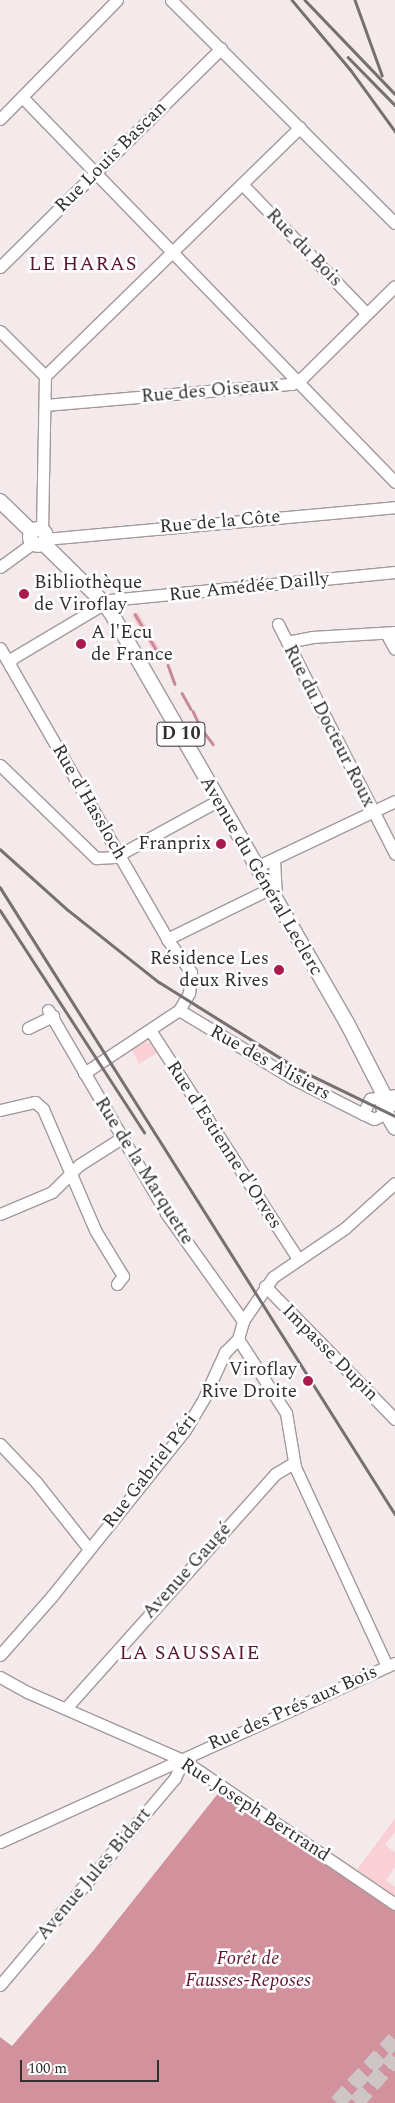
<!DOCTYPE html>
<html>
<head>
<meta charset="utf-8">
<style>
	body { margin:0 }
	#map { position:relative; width:395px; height:2103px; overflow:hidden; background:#f4eaeb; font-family:Spectral,serif }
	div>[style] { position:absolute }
	.green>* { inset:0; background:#fad0d7 }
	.forest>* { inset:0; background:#d1929e }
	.stream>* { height:2.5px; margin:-1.25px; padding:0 1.25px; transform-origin:1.25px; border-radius:1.25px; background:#c78995 }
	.highway-tunnel>* { height:16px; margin-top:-8px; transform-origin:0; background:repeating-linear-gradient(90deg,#cec5c6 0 16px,transparent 0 24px) }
	.roads { filter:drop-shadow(1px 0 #a3999a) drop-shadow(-1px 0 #a3999a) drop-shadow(0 1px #a3999a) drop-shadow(0 -1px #a3999a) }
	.minor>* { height:11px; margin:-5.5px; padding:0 5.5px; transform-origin:5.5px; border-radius:5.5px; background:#fff }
	.major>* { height:14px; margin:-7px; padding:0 7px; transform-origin:7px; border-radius:7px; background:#fff }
	.major>.ring { margin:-7px; padding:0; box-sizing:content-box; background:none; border:14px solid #fff; border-radius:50% }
	.rail>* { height:2.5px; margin:-1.25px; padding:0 1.25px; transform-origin:1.25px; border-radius:1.25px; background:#767070 }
	.dots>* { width:14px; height:14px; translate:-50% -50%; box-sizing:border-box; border:2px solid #fff; border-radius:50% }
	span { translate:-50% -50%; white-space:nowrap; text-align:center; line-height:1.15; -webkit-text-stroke:5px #fff; paint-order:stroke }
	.shield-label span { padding:1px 4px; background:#fff; border:1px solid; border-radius:4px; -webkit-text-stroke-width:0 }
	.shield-label { font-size:18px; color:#343030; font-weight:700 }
	.street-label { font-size:19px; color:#343030 }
	.poi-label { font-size:19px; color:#343030 }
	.left { translate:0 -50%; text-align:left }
	.right { translate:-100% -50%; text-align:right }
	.park-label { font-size:19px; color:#61162e; font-style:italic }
	.neighbourhood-label { font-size:20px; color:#5a162a; letter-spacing:1px }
	.scale { position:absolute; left:20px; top:2060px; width:139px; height:22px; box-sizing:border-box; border:2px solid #343030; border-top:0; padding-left:6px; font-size:15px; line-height:18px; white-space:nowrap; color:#343030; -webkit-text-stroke:4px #fff; paint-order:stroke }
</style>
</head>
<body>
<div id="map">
	<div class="green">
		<i style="clip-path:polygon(138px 612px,163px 654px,157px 658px,132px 616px)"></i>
		<i style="clip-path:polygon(144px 1042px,155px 1044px,160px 1051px,139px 1064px,132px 1050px)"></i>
		<i style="clip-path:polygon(395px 1818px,395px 1832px,385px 1845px,395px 1852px,395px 1867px,386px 1880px,395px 1887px,395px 1896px,357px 1870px)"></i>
	</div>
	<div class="forest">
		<i style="clip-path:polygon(220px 1791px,395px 1909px,395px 2103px,0 2103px,0 2037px,12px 2046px,93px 1951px)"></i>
	</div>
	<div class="stream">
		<i style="left:135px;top:614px;width:49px;rotate:59.2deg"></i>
		<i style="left:168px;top:665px;width:20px;rotate:70deg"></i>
		<i style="left:182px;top:693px;width:18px;rotate:61deg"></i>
		<i style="left:193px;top:711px;width:19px;rotate:65deg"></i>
		<i style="left:204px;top:732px;width:15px;rotate:53deg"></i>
	</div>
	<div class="highway-tunnel">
		<i style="left:337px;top:2103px;width:86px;rotate:-47.8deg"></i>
		<i style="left:356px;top:2103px;width:60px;rotate:-49.1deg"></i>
	</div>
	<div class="roads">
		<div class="minor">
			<i style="left:171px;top:0;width:316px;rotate:44.9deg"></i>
			<i style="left:22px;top:97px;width:536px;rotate:45.91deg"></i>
			<i style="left:0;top:119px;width:167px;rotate:-45.5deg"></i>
			<i style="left:242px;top:184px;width:179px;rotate:46.1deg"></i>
			<i style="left:0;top:267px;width:311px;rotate:-44.7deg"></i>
			<i style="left:0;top:331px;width:64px;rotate:45deg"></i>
			<i style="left:45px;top:405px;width:248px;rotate:-4.9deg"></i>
			<i style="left:292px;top:384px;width:13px;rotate:-32deg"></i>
			<i style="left:303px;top:377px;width:129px;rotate:-44.7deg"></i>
			<i style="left:42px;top:531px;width:155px;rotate:-88.9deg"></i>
			<i style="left:45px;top:376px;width:356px;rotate:-44.3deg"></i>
			<i style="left:45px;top:539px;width:351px;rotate:-5.2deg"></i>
			<i style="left:0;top:567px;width:41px;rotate:-36deg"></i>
			<i style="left:278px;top:624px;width:258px;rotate:63deg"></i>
			<i style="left:386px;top:633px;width:18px;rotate:61deg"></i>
			<i style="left:287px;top:642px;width:25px;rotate:-11deg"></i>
			<i style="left:312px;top:637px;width:83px;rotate:-3.4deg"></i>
			<i style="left:0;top:648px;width:336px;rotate:60.1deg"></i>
			<i style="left:167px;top:939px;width:41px;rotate:54deg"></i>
			<i style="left:191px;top:972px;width:21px;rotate:95deg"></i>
			<i style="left:189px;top:993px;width:20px;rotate:120deg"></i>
			<i style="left:179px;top:1010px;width:114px;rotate:146.4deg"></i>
			<i style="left:10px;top:666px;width:7px;rotate:-82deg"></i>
			<i style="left:11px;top:659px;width:115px;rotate:-30.8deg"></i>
			<i style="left:110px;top:600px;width:286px;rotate:-5.6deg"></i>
			<i style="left:0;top:765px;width:134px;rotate:44.1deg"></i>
			<i style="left:96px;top:858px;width:19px;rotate:-3deg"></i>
			<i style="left:115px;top:857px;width:119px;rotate:-28.7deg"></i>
			<i style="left:274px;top:859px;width:38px;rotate:87deg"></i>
			<i style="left:256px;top:867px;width:154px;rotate:-25.4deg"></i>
			<i style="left:167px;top:939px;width:114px;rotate:-26.1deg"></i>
			<i style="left:48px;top:1010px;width:235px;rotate:59.8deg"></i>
			<i style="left:166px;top:1213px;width:133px;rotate:54.5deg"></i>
			<i style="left:179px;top:1010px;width:132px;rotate:31deg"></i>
			<i style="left:292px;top:1078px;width:80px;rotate:26.9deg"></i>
			<i style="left:363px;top:1114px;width:12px;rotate:24deg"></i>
			<i style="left:374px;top:1119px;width:13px;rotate:-27deg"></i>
			<i style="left:28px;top:1028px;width:28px;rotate:-26deg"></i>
			<i style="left:150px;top:1030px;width:273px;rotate:57.1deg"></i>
			<i style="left:0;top:1110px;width:36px;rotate:-13deg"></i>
			<i style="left:35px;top:1102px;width:11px;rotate:41deg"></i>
			<i style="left:43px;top:1109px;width:132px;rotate:66.7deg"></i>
			<i style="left:95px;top:1230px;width:54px;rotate:58.7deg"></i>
			<i style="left:123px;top:1276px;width:10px;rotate:127deg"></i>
			<i style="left:363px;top:1114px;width:17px;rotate:-65deg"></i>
			<i style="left:370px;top:1099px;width:25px;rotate:-9deg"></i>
			<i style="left:0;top:1214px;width:56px;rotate:-22.9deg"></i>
			<i style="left:52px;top:1192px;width:38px;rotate:-45deg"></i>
			<i style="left:79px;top:1165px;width:49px;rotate:-32.4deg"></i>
			<i style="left:265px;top:1286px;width:186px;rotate:45.7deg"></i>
			<i style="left:238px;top:1339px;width:88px;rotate:57deg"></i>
			<i style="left:286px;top:1413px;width:55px;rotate:80.5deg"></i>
			<i style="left:295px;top:1467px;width:219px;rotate:65.2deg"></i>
			<i style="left:0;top:1444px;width:52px;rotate:46.5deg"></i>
			<i style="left:36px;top:1482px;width:85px;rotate:51.7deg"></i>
			<i style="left:0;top:1655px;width:79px;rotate:-48.6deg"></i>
			<i style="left:52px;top:1596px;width:213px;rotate:-51.3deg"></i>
			<i style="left:185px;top:1430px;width:37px;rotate:-59deg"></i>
			<i style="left:204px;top:1398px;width:51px;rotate:-65.5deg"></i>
			<i style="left:225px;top:1352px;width:18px;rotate:-45deg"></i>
			<i style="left:238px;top:1339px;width:19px;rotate:-74deg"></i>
			<i style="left:243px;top:1321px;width:53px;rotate:-55.7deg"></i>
			<i style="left:273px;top:1277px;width:87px;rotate:-34.2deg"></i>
			<i style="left:345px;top:1228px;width:67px;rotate:-42deg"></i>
			<i style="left:0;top:1677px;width:31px;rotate:29deg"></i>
			<i style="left:27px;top:1692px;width:170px;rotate:23.6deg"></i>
			<i style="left:183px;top:1760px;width:256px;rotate:34.2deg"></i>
			<i style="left:66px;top:1708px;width:314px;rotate:-48.2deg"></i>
			<i style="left:275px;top:1474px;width:21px;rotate:-31deg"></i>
			<i style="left:0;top:1842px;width:434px;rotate:-24.4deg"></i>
			<i style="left:0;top:1985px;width:271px;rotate:-49.8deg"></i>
			<i style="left:175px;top:1778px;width:20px;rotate:-66deg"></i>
		</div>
		<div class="major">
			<i style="left:0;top:501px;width:45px;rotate:44.1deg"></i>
			<i class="ring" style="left:30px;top:529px;width:2px;height:2px"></i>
			<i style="left:43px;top:543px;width:84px;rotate:44.5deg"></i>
			<i style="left:103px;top:602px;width:17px;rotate:54deg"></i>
			<i style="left:113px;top:616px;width:469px;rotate:60.1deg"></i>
			<i style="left:347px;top:1023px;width:81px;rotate:62.8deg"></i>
			<i style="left:384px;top:1095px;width:14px;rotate:39deg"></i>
			<i style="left:384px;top:1095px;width:12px;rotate:95deg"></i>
			<i style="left:383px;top:1107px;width:24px;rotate:60deg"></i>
		</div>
	</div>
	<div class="rail">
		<i style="left:292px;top:0;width:90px;rotate:50deg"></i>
		<i style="left:350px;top:69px;width:77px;rotate:54deg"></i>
		<i style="left:305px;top:0;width:130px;rotate:46.2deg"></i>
		<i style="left:355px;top:0;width:80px;rotate:70.2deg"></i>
		<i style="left:348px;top:57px;width:67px;rotate:45.6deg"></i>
		<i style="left:0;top:849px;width:91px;rotate:41.9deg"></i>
		<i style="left:68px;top:910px;width:116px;rotate:38.4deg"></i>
		<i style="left:159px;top:982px;width:166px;rotate:32deg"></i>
		<i style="left:300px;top:1070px;width:106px;rotate:25.8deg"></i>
		<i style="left:0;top:887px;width:741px;rotate:57.79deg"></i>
		<i style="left:0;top:910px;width:265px;rotate:57deg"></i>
	</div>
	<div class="dots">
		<i style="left:24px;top:594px;background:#ab1a4f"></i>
		<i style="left:81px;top:644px;background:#ab1a4f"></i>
		<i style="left:221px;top:844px;background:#ab1a4f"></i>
		<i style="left:279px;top:970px;background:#ab1a4f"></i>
		<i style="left:308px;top:1381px;background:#ab1a4f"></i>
	</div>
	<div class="shield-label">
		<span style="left:181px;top:734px">D 10</span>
	</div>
	<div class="street-label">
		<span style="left:111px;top:157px;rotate:-45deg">Rue Louis Bascan</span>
		<span style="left:304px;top:248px;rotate:46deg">Rue du Bois</span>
		<span style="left:210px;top:391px;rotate:-5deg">Rue des Oiseaux</span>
		<span style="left:220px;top:522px;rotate:-5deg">Rue de la Côte</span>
		<span style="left:249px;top:587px;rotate:-6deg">Rue Amédée Dailly</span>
		<span style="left:329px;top:726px;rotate:63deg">Rue du Docteur Roux</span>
		<span style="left:89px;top:802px;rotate:60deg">Rue d'Hassloch</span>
		<span style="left:261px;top:876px;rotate:60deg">Avenue du Général Leclerc</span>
		<span style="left:270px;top:1063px;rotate:29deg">Rue des Alisiers</span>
		<span style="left:224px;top:1145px;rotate:57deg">Rue d'Estienne d'Orves</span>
		<span style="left:144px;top:1171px;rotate:58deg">Rue de la Marquette</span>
		<span style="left:330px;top:1353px;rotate:45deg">Impasse Dupin</span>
		<span style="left:150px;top:1471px;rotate:-52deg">Rue Gabriel Péri</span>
		<span style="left:187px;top:1571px;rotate:-48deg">Avenue Gaugé</span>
		<span style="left:293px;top:1708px;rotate:-24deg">Rue des Prés aux Bois</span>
		<span style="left:255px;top:1810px;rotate:33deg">Rue Joseph Bertrand</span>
		<span style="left:94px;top:1874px;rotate:-50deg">Avenue Jules Bidart</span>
	</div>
	<div class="poi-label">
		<span class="left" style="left:34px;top:594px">Bibliothèque<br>de Viroflay</span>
		<span class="left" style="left:91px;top:644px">A l'Ecu<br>de France</span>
		<span class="right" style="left:211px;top:844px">Franprix</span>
		<span class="right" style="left:269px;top:970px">Résidence Les<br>deux Rives</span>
		<span class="right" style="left:297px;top:1381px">Viroflay<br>Rive Droite</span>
	</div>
	<div class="park-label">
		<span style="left:248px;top:1970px">Forêt de<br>Fausses-Reposes</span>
	</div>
	<div class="neighbourhood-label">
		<span style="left:83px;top:264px">LE HARAS</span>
		<span style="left:190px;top:1653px">LA SAUSSAIE</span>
	</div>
	<div class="scale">100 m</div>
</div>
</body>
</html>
